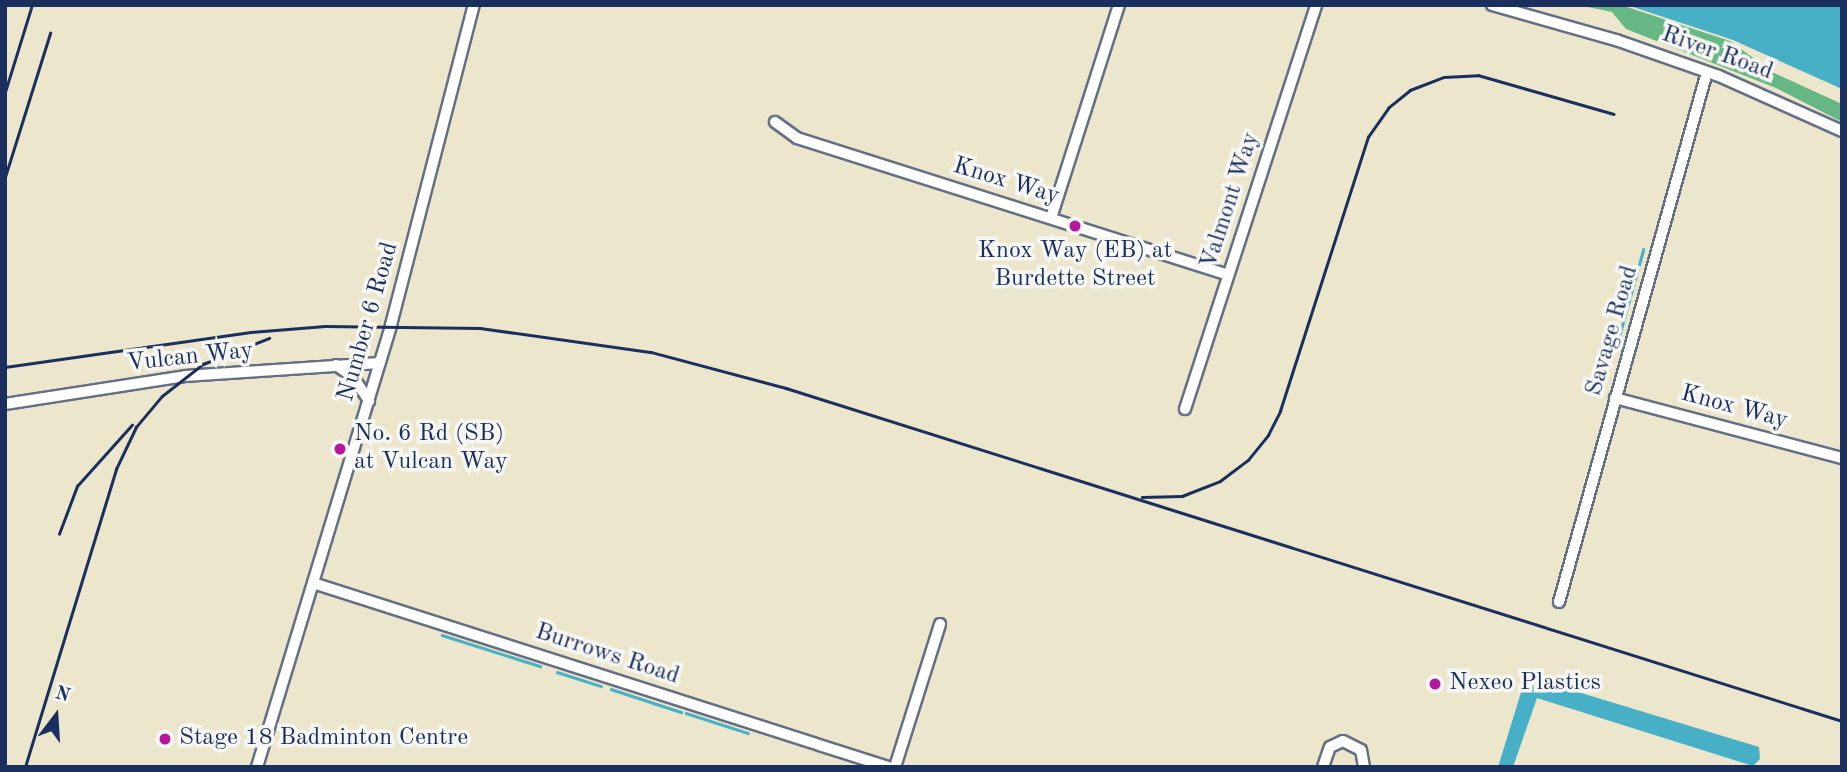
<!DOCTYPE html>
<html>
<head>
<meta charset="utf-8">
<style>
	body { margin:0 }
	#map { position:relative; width:1847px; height:772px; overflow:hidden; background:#ebe6cc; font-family:"Old Standard TT",serif }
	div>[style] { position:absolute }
	.forest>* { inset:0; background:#66b784 }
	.water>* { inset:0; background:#48b0c6 }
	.stream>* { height:2.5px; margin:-1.25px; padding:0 1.25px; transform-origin:1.25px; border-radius:1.25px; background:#48b0c6 }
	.roads { filter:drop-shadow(2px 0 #646f84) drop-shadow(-2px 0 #646f84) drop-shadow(0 2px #646f84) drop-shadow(0 -2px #646f84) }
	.minor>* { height:10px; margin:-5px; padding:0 5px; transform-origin:5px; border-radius:5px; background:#fff }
	.rail>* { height:2.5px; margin:-1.25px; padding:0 1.25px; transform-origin:1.25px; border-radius:1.25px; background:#1b2f5e }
	.dots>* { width:19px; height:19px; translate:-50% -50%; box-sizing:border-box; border:4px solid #f6f6f2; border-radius:50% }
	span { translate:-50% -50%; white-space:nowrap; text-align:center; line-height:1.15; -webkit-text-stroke:7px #f6f6f2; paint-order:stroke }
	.street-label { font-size:24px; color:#1b2f5e }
	.poi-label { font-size:24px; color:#1b2f5e }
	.left { translate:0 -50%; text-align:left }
	.frame { position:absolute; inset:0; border:7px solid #1b2f5e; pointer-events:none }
	.north { position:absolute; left:21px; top:681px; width:70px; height:70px; -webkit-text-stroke:5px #f6f6f2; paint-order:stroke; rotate:17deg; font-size:19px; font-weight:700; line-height:28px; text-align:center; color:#1b2f5e }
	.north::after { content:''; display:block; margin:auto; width:24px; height:32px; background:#1b2f5e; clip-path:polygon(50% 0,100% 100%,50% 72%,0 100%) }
</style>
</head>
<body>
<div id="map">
	<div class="forest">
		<i style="clip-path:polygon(1578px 5px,1621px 5px,1730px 41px,1774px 73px,1842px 104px,1842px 122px,1776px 88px,1626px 29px,1612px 12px)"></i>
	</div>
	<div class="water">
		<i style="clip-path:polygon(1627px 5px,1842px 5px,1842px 89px,1733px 40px)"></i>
		<i style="clip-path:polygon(1555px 685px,1759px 747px,1760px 759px,1753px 766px,1537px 698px,1513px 767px,1498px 767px,1523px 686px)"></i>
	</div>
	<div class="stream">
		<i style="left:1617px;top:344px;width:98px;rotate:-74.5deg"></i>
		<i style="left:442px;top:635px;width:103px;rotate:17.6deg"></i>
		<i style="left:557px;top:672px;width:46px;rotate:17.7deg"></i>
		<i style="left:611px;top:689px;width:74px;rotate:18.2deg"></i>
		<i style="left:686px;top:713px;width:65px;rotate:17.9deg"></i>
	</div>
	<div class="roads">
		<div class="minor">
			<i style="left:1492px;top:5px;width:129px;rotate:15.8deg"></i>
			<i style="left:1616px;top:40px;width:109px;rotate:19.3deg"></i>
			<i style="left:1719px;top:76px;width:135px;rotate:24.1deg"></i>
			<i style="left:775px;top:122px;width:27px;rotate:36deg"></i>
			<i style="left:797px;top:138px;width:452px;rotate:17.6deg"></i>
			<i style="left:1051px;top:218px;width:224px;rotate:-72.3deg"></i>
			<i style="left:336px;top:365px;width:21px;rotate:35deg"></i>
			<i style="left:353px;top:377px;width:29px;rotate:56deg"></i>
			<i style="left:1615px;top:398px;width:235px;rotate:14.8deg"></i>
			<i style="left:5px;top:404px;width:182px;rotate:-8.8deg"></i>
			<i style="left:185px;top:376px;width:195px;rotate:-3.8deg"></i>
			<i style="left:1185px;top:409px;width:425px;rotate:-72deg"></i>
			<i style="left:313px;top:583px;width:604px;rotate:17.74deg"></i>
			<i style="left:1559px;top:602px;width:550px;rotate:-74.4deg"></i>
			<i style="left:257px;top:767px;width:462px;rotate:-73.1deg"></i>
			<i style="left:391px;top:325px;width:331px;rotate:-75.5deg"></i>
			<i style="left:895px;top:767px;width:150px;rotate:-72.5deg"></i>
			<i style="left:1323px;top:767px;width:21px;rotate:-71deg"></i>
			<i style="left:1330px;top:747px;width:14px;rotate:-25deg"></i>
			<i style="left:1343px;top:741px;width:20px;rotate:27deg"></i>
			<i style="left:1361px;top:750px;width:17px;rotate:80deg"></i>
		</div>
	</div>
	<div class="rail">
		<i style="left:5px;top:92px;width:91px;rotate:-72.8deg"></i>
		<i style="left:5px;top:177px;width:151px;rotate:-72.6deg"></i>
		<i style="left:5px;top:367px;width:248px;rotate:-8.1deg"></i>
		<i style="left:251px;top:332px;width:74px;rotate:-4.6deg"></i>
		<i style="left:325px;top:326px;width:155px;rotate:0.7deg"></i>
		<i style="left:480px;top:328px;width:173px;rotate:8deg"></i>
		<i style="left:651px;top:352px;width:140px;rotate:14.9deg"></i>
		<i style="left:786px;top:388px;width:1107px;rotate:17.5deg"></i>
		<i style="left:1142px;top:497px;width:40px;rotate:-1.4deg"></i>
		<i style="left:1182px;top:496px;width:41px;rotate:-21.5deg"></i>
		<i style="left:1220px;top:481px;width:35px;rotate:-37deg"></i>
		<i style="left:1248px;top:460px;width:32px;rotate:-51deg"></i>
		<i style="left:1268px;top:435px;width:27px;rotate:-63deg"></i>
		<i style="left:1280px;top:411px;width:288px;rotate:-72.2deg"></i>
		<i style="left:1368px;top:137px;width:35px;rotate:-55deg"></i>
		<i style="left:1388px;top:108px;width:28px;rotate:-39deg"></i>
		<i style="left:1410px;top:90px;width:36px;rotate:-21deg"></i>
		<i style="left:1444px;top:77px;width:34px;rotate:-3deg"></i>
		<i style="left:1478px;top:75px;width:141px;rotate:16deg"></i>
		<i style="left:59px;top:534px;width:51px;rotate:-69.4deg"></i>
		<i style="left:77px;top:486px;width:82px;rotate:-48deg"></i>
		<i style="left:25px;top:767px;width:312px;rotate:-73deg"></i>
		<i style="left:116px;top:469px;width:47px;rotate:-64.5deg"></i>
		<i style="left:136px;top:427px;width:40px;rotate:-50deg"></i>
		<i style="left:162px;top:396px;width:52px;rotate:-38deg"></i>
		<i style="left:203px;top:364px;width:71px;rotate:-21.5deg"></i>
	</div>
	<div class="dots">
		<i style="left:1075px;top:226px;background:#b5179e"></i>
		<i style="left:340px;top:449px;background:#b5179e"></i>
		<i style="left:1435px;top:684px;background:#b5179e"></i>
		<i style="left:165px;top:739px;background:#b5179e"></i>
	</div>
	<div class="street-label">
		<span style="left:1717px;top:54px;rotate:20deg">River Road</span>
		<span style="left:1006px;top:182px;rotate:17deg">Knox Way</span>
		<span style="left:1231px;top:201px;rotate:-72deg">Valmont Way</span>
		<span style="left:369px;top:322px;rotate:-74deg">Number 6 Road</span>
		<span style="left:1613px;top:331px;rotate:-74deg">Savage Road</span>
		<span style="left:190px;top:358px;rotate:-6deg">Vulcan Way</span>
		<span style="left:1734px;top:408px;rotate:15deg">Knox Way</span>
		<span style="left:607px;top:655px;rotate:18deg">Burrows Road</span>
	</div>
	<div class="poi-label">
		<span style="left:1075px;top:266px">Knox Way (EB) at<br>Burdette Street</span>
		<span class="left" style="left:354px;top:449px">No. 6 Rd (SB)<br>at Vulcan Way</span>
		<span class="left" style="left:1449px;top:684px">Nexeo Plastics</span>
		<span class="left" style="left:179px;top:739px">Stage 18 Badminton Centre</span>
	</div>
	<div class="frame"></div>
	<div class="north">N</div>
</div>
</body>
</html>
